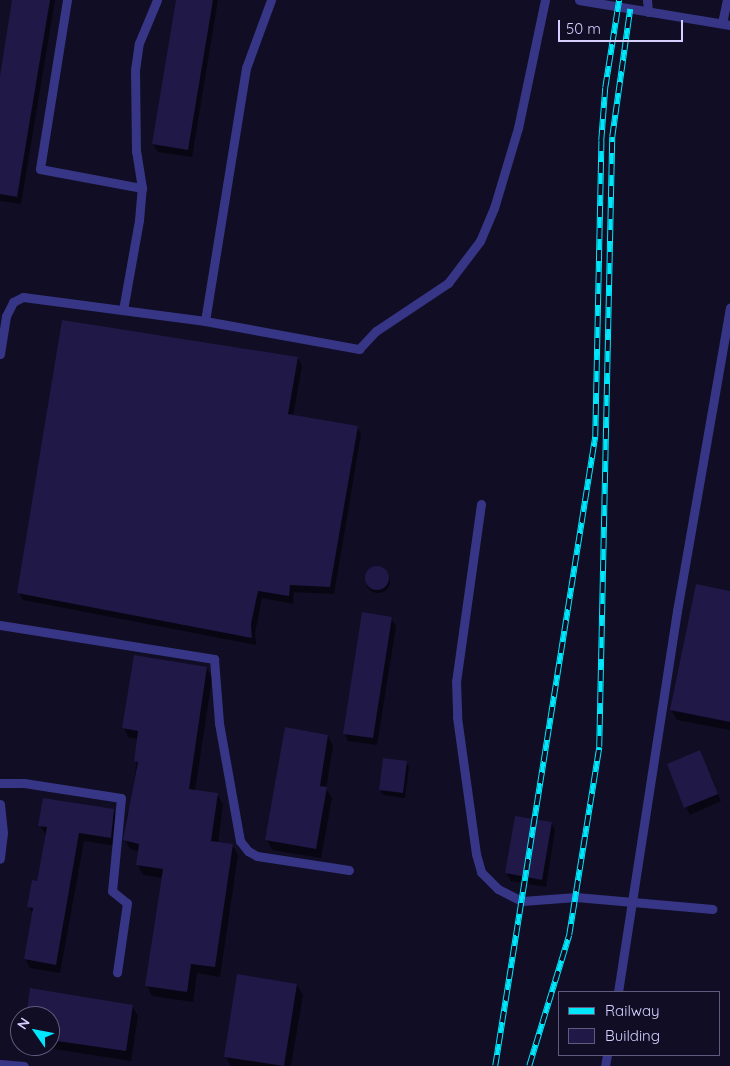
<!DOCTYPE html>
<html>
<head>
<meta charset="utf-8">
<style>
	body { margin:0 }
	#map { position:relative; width:730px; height:1066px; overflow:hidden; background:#100d24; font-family:Quicksand,sans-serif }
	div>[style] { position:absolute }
	.shadow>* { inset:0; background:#0007 }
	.round { border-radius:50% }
	.building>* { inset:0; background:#201846 }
	.lane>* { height:9px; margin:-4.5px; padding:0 4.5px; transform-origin:4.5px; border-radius:4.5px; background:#373586 }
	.rail>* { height:5.5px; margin-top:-2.75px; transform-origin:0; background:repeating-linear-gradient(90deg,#100d24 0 11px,#00e6fb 0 22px); box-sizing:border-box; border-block:1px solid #00e6fb }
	span { translate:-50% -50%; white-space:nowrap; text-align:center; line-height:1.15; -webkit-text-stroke:4.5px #100d24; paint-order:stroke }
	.legend { position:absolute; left:558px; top:991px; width:162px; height:65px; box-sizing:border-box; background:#100d24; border:1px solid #5f5b7c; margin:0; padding:6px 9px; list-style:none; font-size:15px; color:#d5d0ff }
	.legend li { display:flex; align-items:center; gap:10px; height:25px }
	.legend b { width:25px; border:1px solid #5f5b7c }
	.north { position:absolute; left:10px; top:1006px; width:50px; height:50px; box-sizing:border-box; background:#100d24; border:1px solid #5f5b7c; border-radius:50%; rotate:303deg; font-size:14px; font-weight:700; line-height:20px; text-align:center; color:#d5d0ff }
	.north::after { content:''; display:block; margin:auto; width:18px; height:22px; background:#00e6fb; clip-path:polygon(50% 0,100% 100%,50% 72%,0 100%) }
	.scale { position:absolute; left:558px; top:20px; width:125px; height:22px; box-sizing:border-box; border:2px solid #d5d0ff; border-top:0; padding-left:6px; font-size:15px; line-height:18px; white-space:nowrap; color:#d5d0ff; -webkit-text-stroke:4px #100d24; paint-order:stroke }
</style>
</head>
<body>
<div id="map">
	<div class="shadow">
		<i style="clip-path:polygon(14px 0,55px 0,21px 204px,0 201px,0 83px)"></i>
		<i style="clip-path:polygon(177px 0,218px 0,192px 157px,158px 152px,153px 144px)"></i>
		<i style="clip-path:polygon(298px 358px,302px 366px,293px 416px,357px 427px,361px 434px,334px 594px,294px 592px,293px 604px,262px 598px,255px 633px,256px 645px,23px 600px,19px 593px)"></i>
		<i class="round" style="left:366px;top:569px;width:24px;height:24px"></i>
		<i style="clip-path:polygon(730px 592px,730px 730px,677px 720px,671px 709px)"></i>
		<i style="clip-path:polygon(391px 618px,396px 626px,377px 745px,348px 741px,344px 733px)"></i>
		<i style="clip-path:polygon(207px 668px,212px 678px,195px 791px,217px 794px,223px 804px,218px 843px,232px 845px,238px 855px,220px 977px,197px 973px,193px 1002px,152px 996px,147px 986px,163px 878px,143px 875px,138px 865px,140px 852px,130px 849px,125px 839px,127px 813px,131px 813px,139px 739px,129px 738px,124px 728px)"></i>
		<i style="clip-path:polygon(328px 736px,333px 746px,326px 789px,332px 798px,321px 858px,272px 850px,267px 840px)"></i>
		<i style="clip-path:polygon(700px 752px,721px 801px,690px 815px,686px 807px)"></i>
		<i style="clip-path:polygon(406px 762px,409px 767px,405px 798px,383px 795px,380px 790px)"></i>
		<i style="clip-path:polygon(113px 810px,118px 820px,116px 846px,84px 841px,60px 973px,30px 968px,25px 959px,33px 914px,29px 907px,38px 882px,46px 835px,40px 826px)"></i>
		<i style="clip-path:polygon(551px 823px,555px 830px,546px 887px,511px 881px,506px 873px)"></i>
		<i style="clip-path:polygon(297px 985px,303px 995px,291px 1066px,231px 1066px,225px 1056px)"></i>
		<i style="clip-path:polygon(132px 1006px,138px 1016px,131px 1061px,35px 1046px,50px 1046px,50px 1016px,27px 1016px)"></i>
	</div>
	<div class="building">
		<i style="clip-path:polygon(12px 0,50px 0,17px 197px,0 194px,0 76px)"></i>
		<i style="clip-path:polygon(176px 0,213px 0,188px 150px,152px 144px)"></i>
		<i style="clip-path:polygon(62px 320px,298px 357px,288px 414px,358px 426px,330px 587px,290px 585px,289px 596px,258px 591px,251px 624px,252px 638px,17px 593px)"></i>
		<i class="round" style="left:365px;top:566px;width:24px;height:24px"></i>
		<i style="clip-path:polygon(696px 584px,730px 591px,730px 722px,670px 710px)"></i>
		<i style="clip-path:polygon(362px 612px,392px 617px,373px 738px,343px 734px)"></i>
		<i style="clip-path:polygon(134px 655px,207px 667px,189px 789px,218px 793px,211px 841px,233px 844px,215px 967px,191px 964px,187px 992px,145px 986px,163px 869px,136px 865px,139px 844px,123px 840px,138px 762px,134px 761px,138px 731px,122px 728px)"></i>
		<i style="clip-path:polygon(285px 727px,328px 735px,320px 786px,327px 787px,316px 849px,265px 840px)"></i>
		<i style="clip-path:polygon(700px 750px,718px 794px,684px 808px,667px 764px)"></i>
		<i style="clip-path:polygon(383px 758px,407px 761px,403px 793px,379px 790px)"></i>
		<i style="clip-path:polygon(43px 798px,114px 809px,111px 838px,79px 833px,56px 965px,24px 959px,33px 908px,27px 907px,32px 880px,37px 881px,47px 827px,38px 826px)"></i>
		<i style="clip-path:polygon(515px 816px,552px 822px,542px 880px,505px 873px)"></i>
		<i style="clip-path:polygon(237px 974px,297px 984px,284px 1066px,224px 1057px)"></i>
		<i style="clip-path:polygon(30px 988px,133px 1005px,126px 1051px,50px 1040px,50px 1016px,26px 1016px)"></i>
	</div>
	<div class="lane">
		<i style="left:67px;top:0;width:171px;rotate:99.1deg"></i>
		<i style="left:40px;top:169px;width:104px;rotate:10.6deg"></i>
		<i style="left:271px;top:0;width:72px;rotate:110.2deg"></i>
		<i style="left:246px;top:68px;width:256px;rotate:99.2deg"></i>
		<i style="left:205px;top:321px;width:157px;rotate:10.3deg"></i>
		<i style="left:359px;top:349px;width:25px;rotate:-47deg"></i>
		<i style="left:376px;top:331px;width:87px;rotate:-33.7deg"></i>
		<i style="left:448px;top:283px;width:53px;rotate:-52.7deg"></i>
		<i style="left:480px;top:241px;width:36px;rotate:-67deg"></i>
		<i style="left:494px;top:208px;width:84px;rotate:-73.3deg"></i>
		<i style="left:518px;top:128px;width:131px;rotate:-78.1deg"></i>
		<i style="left:579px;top:0;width:153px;rotate:9.4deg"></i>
		<i style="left:647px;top:0;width:12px;rotate:85deg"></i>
		<i style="left:722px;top:23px;width:24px;rotate:-78deg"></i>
		<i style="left:123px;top:310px;width:91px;rotate:-79.9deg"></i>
		<i style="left:139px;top:220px;width:32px;rotate:-85deg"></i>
		<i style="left:142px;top:188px;width:36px;rotate:-99deg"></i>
		<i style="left:136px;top:152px;width:82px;rotate:-90.7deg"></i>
		<i style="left:135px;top:70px;width:27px;rotate:-82deg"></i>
		<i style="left:139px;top:43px;width:47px;rotate:-67.3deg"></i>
		<i style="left:0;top:354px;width:38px;rotate:-81deg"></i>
		<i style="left:6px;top:316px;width:16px;rotate:-63deg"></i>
		<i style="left:13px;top:302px;width:11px;rotate:-27deg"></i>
		<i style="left:23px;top:297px;width:184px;rotate:7.5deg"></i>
		<i style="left:481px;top:504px;width:179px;rotate:98deg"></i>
		<i style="left:456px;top:681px;width:36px;rotate:88deg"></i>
		<i style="left:457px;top:717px;width:138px;rotate:82.1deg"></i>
		<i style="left:476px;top:854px;width:19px;rotate:74deg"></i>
		<i style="left:481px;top:872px;width:24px;rotate:45deg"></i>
		<i style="left:498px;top:889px;width:27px;rotate:27deg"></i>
		<i style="left:522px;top:901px;width:54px;rotate:-4.2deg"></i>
		<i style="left:576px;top:897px;width:137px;rotate:5deg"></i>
		<i style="left:0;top:625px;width:217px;rotate:9deg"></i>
		<i style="left:214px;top:659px;width:64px;rotate:85.5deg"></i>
		<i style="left:219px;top:723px;width:120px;rotate:79.9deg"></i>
		<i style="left:240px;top:841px;width:13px;rotate:51deg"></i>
		<i style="left:248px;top:851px;width:10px;rotate:29deg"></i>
		<i style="left:257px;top:856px;width:93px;rotate:8.7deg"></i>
		<i style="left:0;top:783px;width:24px"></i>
		<i style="left:24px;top:783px;width:98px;rotate:8.8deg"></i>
		<i style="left:121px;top:798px;width:93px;rotate:95.5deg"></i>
		<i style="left:112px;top:891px;width:19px;rotate:39deg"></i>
		<i style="left:127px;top:903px;width:70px;rotate:98.2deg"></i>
		<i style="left:0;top:804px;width:29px;rotate:84deg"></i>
		<i style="left:3px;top:833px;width:26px;rotate:97deg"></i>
		<i style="left:618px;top:992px;width:386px;rotate:-81.2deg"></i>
		<i style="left:677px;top:611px;width:308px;rotate:-80.1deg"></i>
		<i style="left:0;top:1064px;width:24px;rotate:5deg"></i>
		<i style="left:605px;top:1066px;width:11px;rotate:-80deg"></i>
	</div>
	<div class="rail">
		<i style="left:495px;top:1066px;width:637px;rotate:-80.97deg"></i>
		<i style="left:595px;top:437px;width:296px;rotate:-88.8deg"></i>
		<i style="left:601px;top:141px;width:53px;rotate:-85.7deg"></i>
		<i style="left:605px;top:88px;width:89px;rotate:-81deg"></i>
		<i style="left:529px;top:1066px;width:137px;rotate:-73deg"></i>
		<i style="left:569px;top:935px;width:190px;rotate:-80.9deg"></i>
		<i style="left:599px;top:747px;width:610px;rotate:-88.78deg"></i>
		<i style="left:612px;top:137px;width:129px;rotate:-82deg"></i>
	</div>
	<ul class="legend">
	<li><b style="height:6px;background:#00e6fb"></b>Railway</li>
	<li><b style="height:14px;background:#201846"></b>Building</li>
	</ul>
	<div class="north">N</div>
	<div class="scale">50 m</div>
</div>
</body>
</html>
